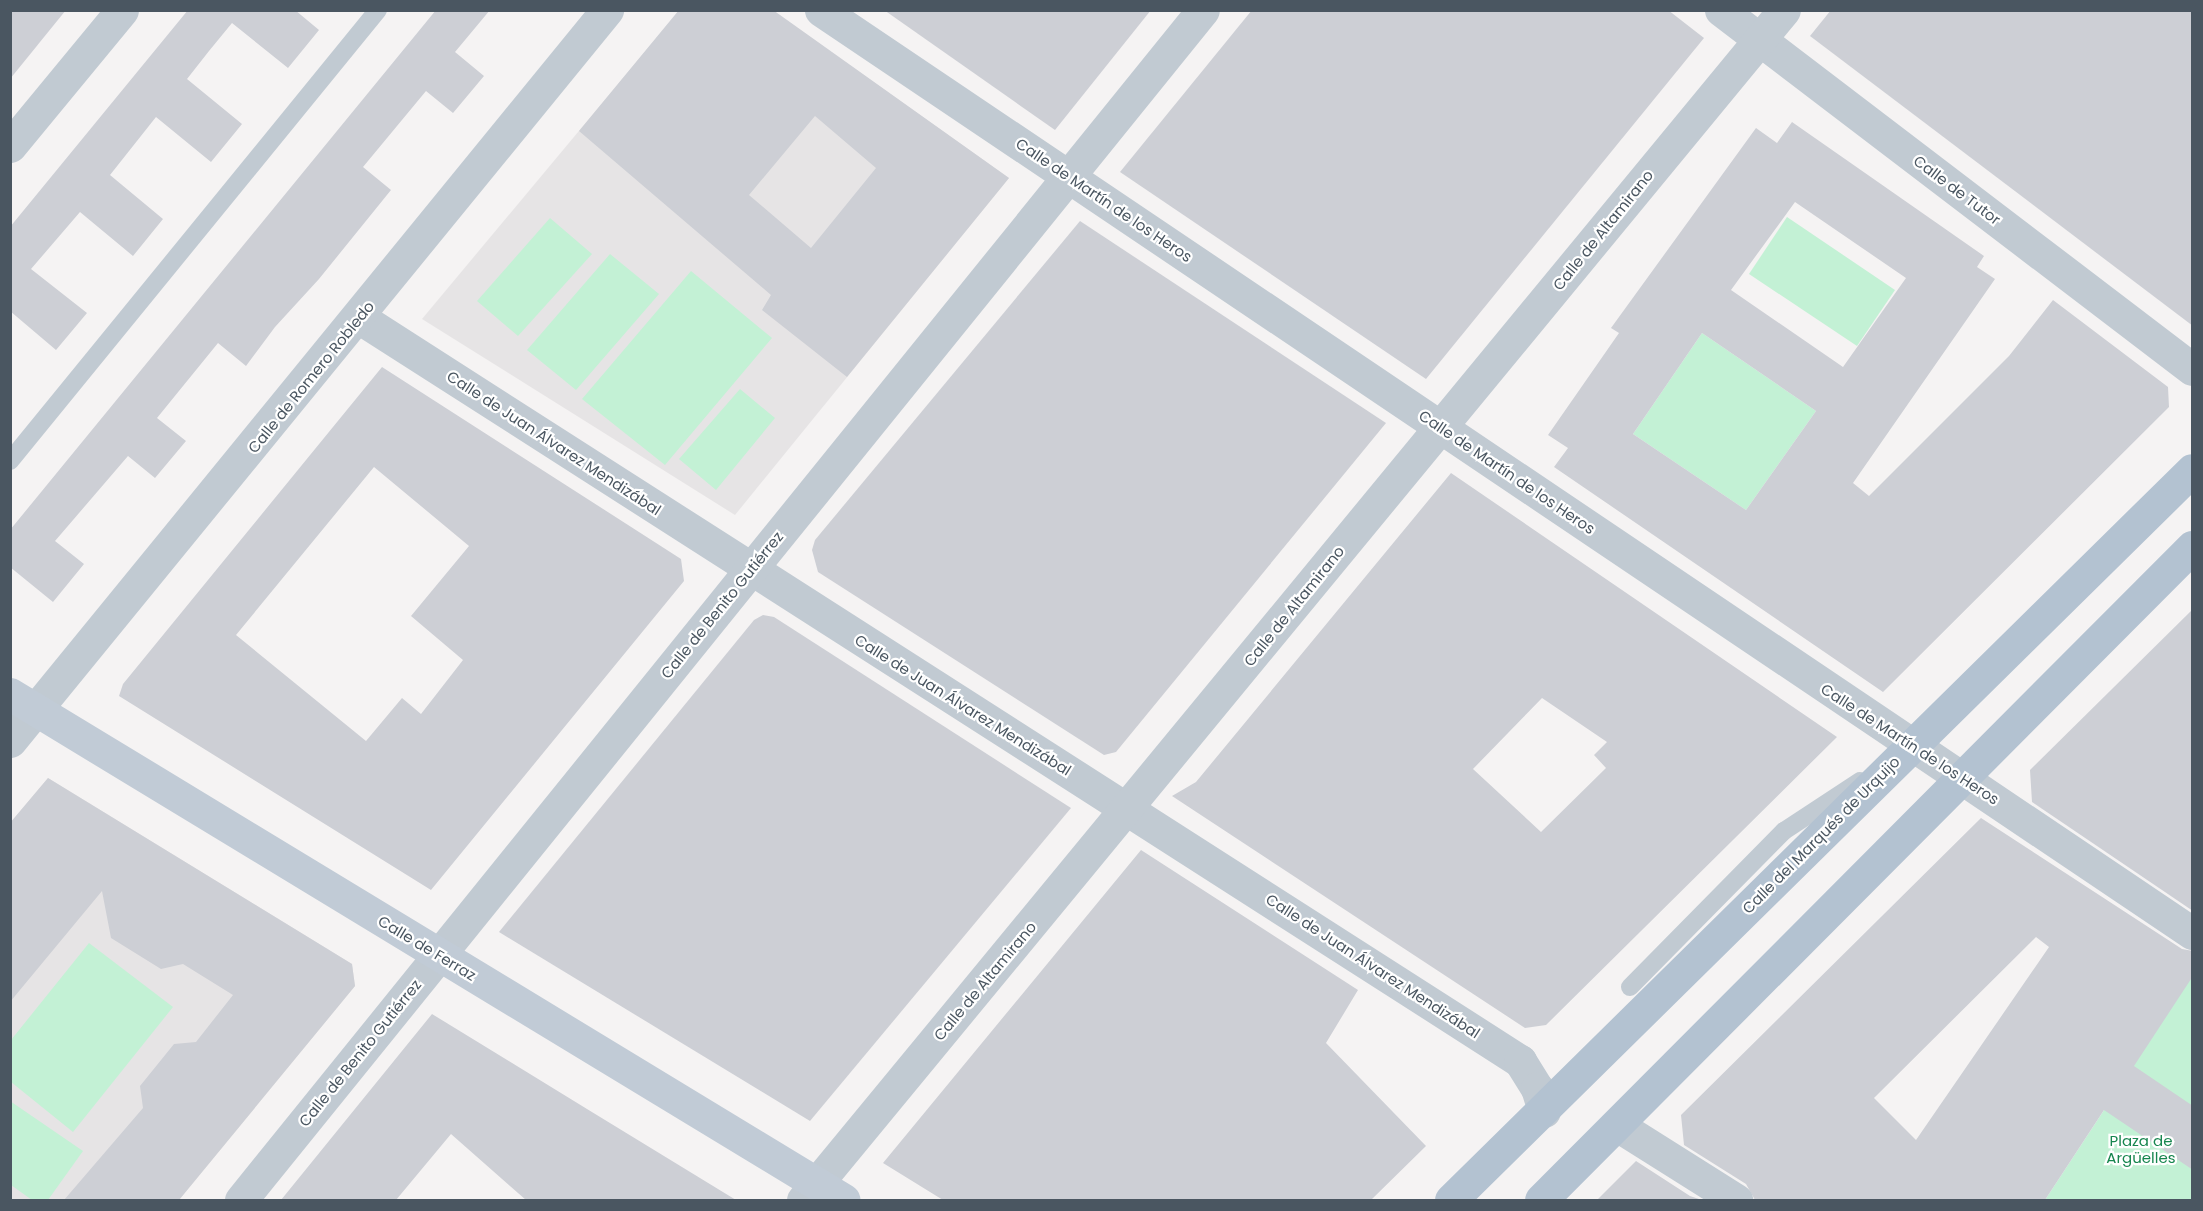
<!DOCTYPE html>
<html>
<head>
<meta charset="utf-8">
<style>
	body { margin:0 }
	#map { position:relative; width:2203px; height:1211px; overflow:hidden; background:#f5f3f3; font-family:Poppins,sans-serif }
	div>[style] { position:absolute }
	.education>* { inset:0; background:#e6e4e5 }
	.green>* { inset:0; background:#c3f1d5 }
	.building>* { inset:0; background:#cdcfd5 }
	.service>* { height:18px; margin:-9px; padding:0 9px; transform-origin:9px; border-radius:9px; background:#c1cad2 }
	.minor>* { height:33px; margin:-16.5px; padding:0 16.5px; transform-origin:16.5px; border-radius:16.5px; background:#c1cad2 }
	.secondary>* { height:33px; margin:-16.5px; padding:0 16.5px; transform-origin:16.5px; border-radius:16.5px; background:#c1cbd6 }
	.primary>* { height:33px; margin:-16.5px; padding:0 16.5px; transform-origin:16.5px; border-radius:16.5px; background:#b3c2d1 }
	span { translate:-50% -50%; white-space:nowrap; text-align:center; line-height:1.15; -webkit-text-stroke:4.5px #fff; paint-order:stroke }
	.street-label { font-size:15px; color:#4a5661 }
	.park-label { font-size:15px; color:#17864f }
	.frame { position:absolute; inset:0; border:12px solid #4a5661; pointer-events:none }
</style>
</head>
<body>
<div id="map">
	<div class="education">
		<i style="clip-path:polygon(679px 11px,773px 11px,1009px 178px,735px 515px,422px 319px)"></i>
		<i style="clip-path:polygon(48px 778px,352px 964px,355px 986px,179px 1200px,11px 1200px,11px 822px)"></i>
	</div>
	<div class="green">
		<i style="clip-path:polygon(1787px 217px,1895px 290px,1857px 346px,1749px 274px)"></i>
		<i style="clip-path:polygon(550px 218px,592px 254px,518px 336px,477px 301px)"></i>
		<i style="clip-path:polygon(610px 254px,659px 294px,576px 390px,527px 350px)"></i>
		<i style="clip-path:polygon(691px 271px,772px 338px,665px 465px,582px 399px)"></i>
		<i style="clip-path:polygon(1702px 333px,1816px 411px,1746px 510px,1633px 434px)"></i>
		<i style="clip-path:polygon(740px 389px,775px 418px,716px 490px,679px 459px)"></i>
		<i style="clip-path:polygon(89px 943px,173px 1007px,73px 1132px,11px 1082px,11px 1040px)"></i>
		<i style="clip-path:polygon(2192px 976px,2192px 1200px,2045px 1200px,2110px 1101px)"></i>
		<i style="clip-path:polygon(10px 1101px,83px 1151px,48px 1200px,32px 1200px,11px 1185px)"></i>
	</div>
	<div class="building">
		<i style="clip-path:polygon(10px 10px,66px 10px,10px 79px)"></i>
		<i style="clip-path:polygon(188px 10px,295px 10px,319px 30px,288px 68px,232px 23px,209px 51px,187px 79px,242px 124px,211px 162px,156px 117px,110px 175px,163px 219px,133px 256px,80px 212px,31px 269px,87px 313px,56px 350px,10px 311px,10px 227px)"></i>
		<i style="clip-path:polygon(436px 10px,490px 10px,455px 52px,484px 76px,453px 113px,426px 91px,363px 167px,391px 190px,319px 279px,275px 327px,246px 366px,218px 343px,157px 418px,186px 441px,155px 478px,128px 456px,55px 541px,84px 564px,53px 602px,10px 567px,10px 530px)"></i>
		<i style="clip-path:polygon(evenodd,679px 10px,773px 10px,1009px 178px,847px 377px,762px 310px,771px 295px,579px 131px,679px 10px,815px 116px,876px 168px,811px 248px,749px 195px,815px 116px)"></i>
		<i style="clip-path:polygon(884px 10px,1151px 10px,1055px 130px)"></i>
		<i style="clip-path:polygon(1252px 10px,1668px 10px,1704px 38px,1426px 379px,1120px 172px)"></i>
		<i style="clip-path:polygon(1831px 10px,2193px 10px,2193px 326px,1810px 36px)"></i>
		<i style="clip-path:polygon(evenodd,1792px 122px,1984px 256px,1977px 267px,1995px 279px,1853px 483px,1869px 496px,2009px 356px,2053px 300px,2168px 387px,2169px 407px,1883px 692px,1554px 467px,1568px 448px,1548px 435px,1619px 333px,1611px 328px,1756px 128px,1777px 143px,1792px 122px,1795px 202px,1906px 278px,1843px 367px,1731px 290px,1795px 202px,1792px 122px,1702px 333px,1816px 411px,1746px 510px,1633px 434px,1702px 333px)"></i>
		<i style="clip-path:polygon(1080px 221px,1386px 423px,1116px 752px,1104px 755px,818px 572px,812px 550px,815px 540px)"></i>
		<i style="clip-path:polygon(evenodd,382px 367px,681px 559px,684px 581px,431px 890px,119px 696px,123px 684px,382px 367px,374px 467px,469px 546px,411px 616px,463px 660px,421px 714px,402px 698px,366px 741px,236px 635px,374px 467px)"></i>
		<i style="clip-path:polygon(evenodd,1451px 473px,1837px 737px,1546px 1025px,1525px 1028px,1172px 796px,1196px 782px,1451px 473px,1542px 698px,1607px 742px,1594px 755px,1606px 768px,1541px 832px,1473px 769px,1542px 698px)"></i>
		<i style="clip-path:polygon(2193px 609px,2193px 911px,2032px 802px,2030px 770px)"></i>
		<i style="clip-path:polygon(763px 615px,774px 617px,1071px 808px,810px 1121px,499px 932px,754px 620px)"></i>
		<i style="clip-path:polygon(48px 778px,352px 964px,355px 986px,179px 1200px,64px 1200px,143px 1108px,140px 1086px,174px 1044px,196px 1042px,233px 995px,183px 964px,161px 969px,111px 938px,102px 891px,10px 1002px,10px 823px)"></i>
		<i style="clip-path:polygon(evenodd,1981px 818px,2182px 949px,2193px 951px,2193px 976px,2134px 1066px,2193px 1106px,2193px 1170px,2104px 1110px,2045px 1200px,1755px 1200px,1746px 1184px,1684px 1145px,1681px 1115px,1981px 818px,2036px 937px,2049px 947px,1916px 1140px,1874px 1098px,2036px 937px)"></i>
		<i style="clip-path:polygon(1141px 850px,1358px 990px,1326px 1043px,1426px 1146px,1371px 1200px,943px 1200px,883px 1163px)"></i>
		<i style="clip-path:polygon(432px 1014px,587px 1109px,736px 1200px,526px 1200px,451px 1134px,396px 1200px,281px 1200px)"></i>
		<i style="clip-path:polygon(1636px 1161px,1690px 1196px,1702px 1200px,1597px 1200px)"></i>
	</div>
	<div class="service">
		<i style="left:10px;top:461px;width:582px;rotate:-50.79deg"></i>
		<i style="left:1630px;top:987px;width:219px;rotate:-45.4deg"></i>
		<i style="left:1784px;top:831px;width:91px;rotate:-33.3deg"></i>
	</div>
	<div class="minor">
		<i style="left:821px;top:10px;width:1653px;rotate:33.95deg"></i>
		<i style="left:1721px;top:10px;width:592px;rotate:37.31deg"></i>
		<i style="left:10px;top:146px;width:176px;rotate:-50.5deg"></i>
		<i style="left:360px;top:318px;width:1378px;rotate:32.64deg"></i>
		<i style="left:1520px;top:1061px;width:32px;rotate:58deg"></i>
		<i style="left:1537px;top:1088px;width:24px;rotate:73deg"></i>
		<i style="left:10px;top:741px;width:944px;rotate:-50.76deg"></i>
		<i style="left:1617px;top:1125px;width:141px;rotate:32.2deg"></i>
		<i style="left:241px;top:1200px;width:1530px;rotate:-51.05deg"></i>
		<i style="left:803px;top:1200px;width:1542px;rotate:-50.5deg"></i>
	</div>
	<div class="secondary">
		<i style="left:10px;top:694px;width:975px;rotate:31.25deg"></i>
	</div>
	<div class="primary">
		<i style="left:1451px;top:1200px;width:1040px;rotate:-44.57deg"></i>
		<i style="left:1541px;top:1200px;width:922px;rotate:-45.09deg"></i>
	</div>
	<div class="street-label">
		<span style="left:1957px;top:190px;rotate:37deg">Calle de Tutor</span>
		<span style="left:1104px;top:200px;rotate:34deg">Calle de Martín de los Heros</span>
		<span style="left:1603px;top:230px;rotate:-51deg">Calle de Altamirano</span>
		<span style="left:311px;top:377px;rotate:-51deg">Calle de Romero Robledo</span>
		<span style="left:554px;top:443px;rotate:33deg">Calle de Juan Álvarez Mendizábal</span>
		<span style="left:1507px;top:472px;rotate:34deg">Calle de Martín de los Heros</span>
		<span style="left:722px;top:605px;rotate:-51deg">Calle de Benito Gutiérrez</span>
		<span style="left:1294px;top:606px;rotate:-51deg">Calle de Altamirano</span>
		<span style="left:963px;top:705px;rotate:32deg">Calle de Juan Álvarez Mendizábal</span>
		<span style="left:1910px;top:744px;rotate:33deg">Calle de Martín de los Heros</span>
		<span style="left:1821px;top:835px;rotate:-45deg">Calle del Marqués de Urquijo</span>
		<span style="left:427px;top:948px;rotate:31deg">Calle de Ferraz</span>
		<span style="left:1373px;top:966px;rotate:33deg">Calle de Juan Álvarez Mendizábal</span>
		<span style="left:985px;top:981px;rotate:-50deg">Calle de Altamirano</span>
		<span style="left:360px;top:1053px;rotate:-51deg">Calle de Benito Gutiérrez</span>
	</div>
	<div class="park-label">
		<span style="left:2141px;top:1149px">Plaza de<br>Argüelles</span>
	</div>
	<div class="frame"></div>
</div>
</body>
</html>
